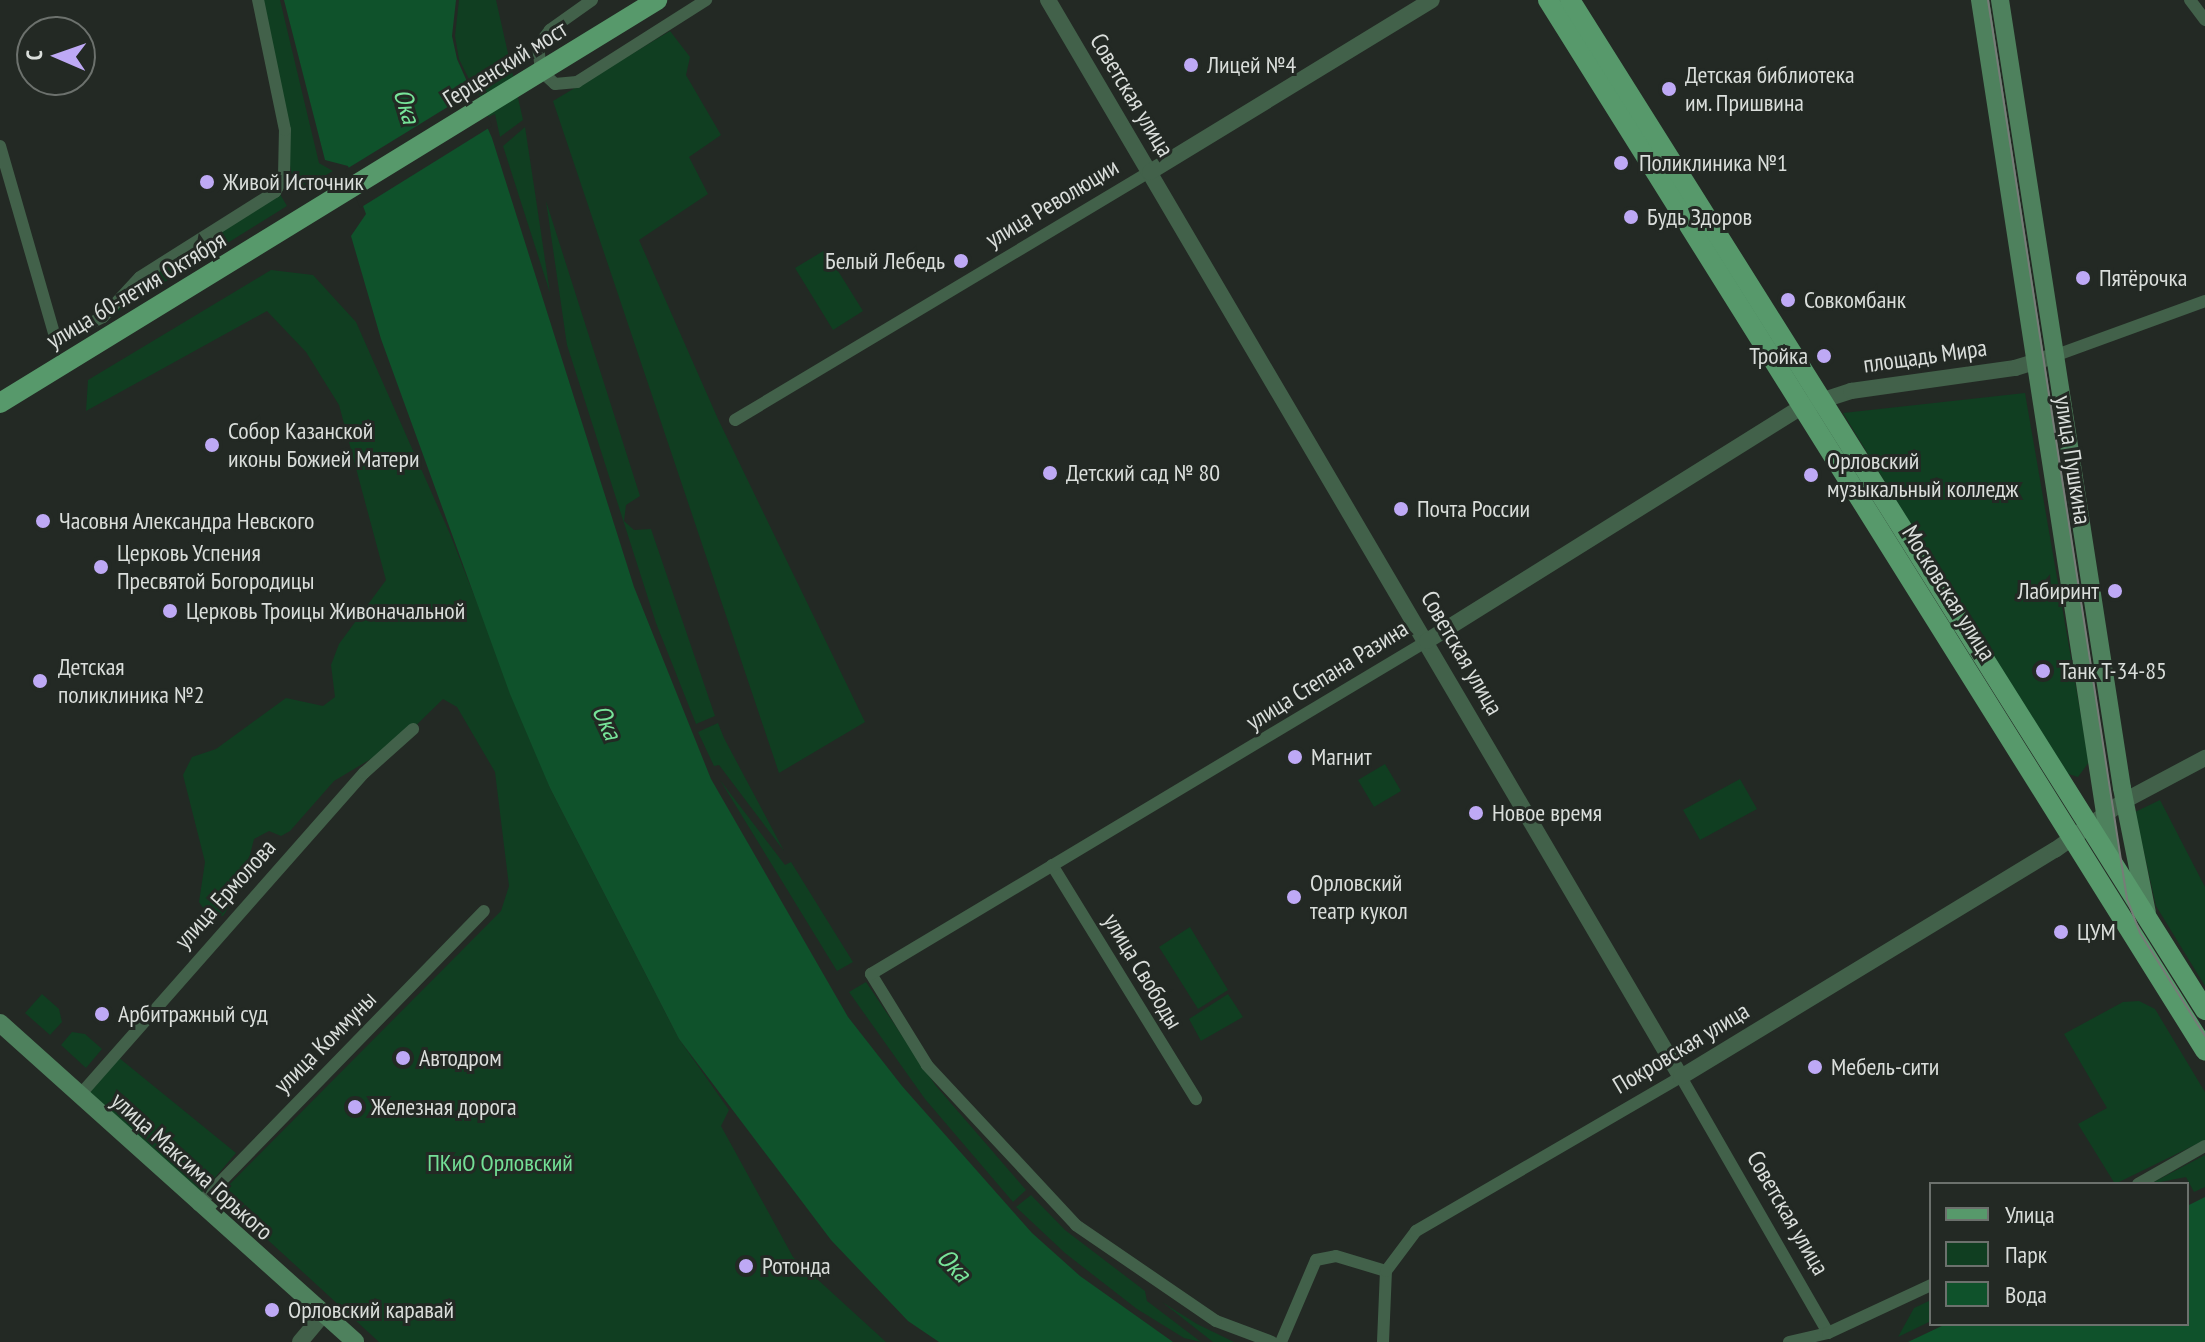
<!DOCTYPE html>
<html>
<head>
<meta charset="utf-8">
<style>
	body { margin:0 }
	#map { position:relative; width:2205px; height:1342px; overflow:hidden; background:#232924; font-family:"PT Sans Narrow",sans-serif }
	div>[style] { position:absolute }
	.green>* { inset:0; background:#103e21 }
	.water>* { inset:0; background:#0f522b }
	.pier>* { inset:0; background:#232924 }
	.minor>* { height:12px; margin:-6px; padding:0 6px; transform-origin:6px; border-radius:6px; background:#42614a }
	.tertiary>* { height:16px; margin:-8px; padding:0 8px; transform-origin:8px; border-radius:8px; background:#42614a }
	.secondary>* { height:18px; margin:-9px; padding:0 9px; transform-origin:9px; border-radius:9px; background:#4e815d }
	.primary>* { height:20px; margin:-10px; padding:0 10px; transform-origin:10px; border-radius:10px; background:#57996b }
	.tram>* { height:2px; margin:-1px; padding:0 1px; transform-origin:1px; border-radius:1px; background:#777c78 }
	.dots>* { width:22px; height:22px; translate:-50% -50%; box-sizing:border-box; border:4px solid #232924; border-radius:50% }
	span { translate:-50% -50%; white-space:nowrap; text-align:center; line-height:1.15; -webkit-text-stroke:6px #232924; paint-order:stroke }
	.street-label { font-size:24px; color:#dadedb }
	.poi-label { font-size:24px; color:#dadedb }
	.left { translate:0 -50%; text-align:left }
	.right { translate:-100% -50%; text-align:right }
	.park-label { font-size:24px; color:#73e096 }
	.water-label { font-size:26px; color:#77e499; font-style:italic }
	.legend { position:absolute; left:1929px; top:1182px; width:260px; height:144px; box-sizing:border-box; background:#232924; border:2px solid #6c716d; margin:0; padding:10px 14px; list-style:none; font-size:24px; color:#dadedb }
	.legend li { display:flex; align-items:center; gap:16px; height:40px }
	.legend b { width:40px; border:2px solid #6c716d }
	.north { position:absolute; left:16px; top:16px; width:80px; height:80px; box-sizing:border-box; background:#232924; border:2px solid #6c716d; border-radius:50%; rotate:272deg; font-size:22px; font-weight:700; line-height:32px; text-align:center; color:#dadedb }
	.north::after { content:''; display:block; margin:auto; width:28px; height:36px; background:#bea9f5; clip-path:polygon(50% 0,100% 100%,50% 72%,0 100%) }
</style>
</head>
<body>
<div id="map">
	<div class="green">
		<i style="clip-path:polygon(260px 0,280px 0,319px 163px,333px 171px,295px 193px)"></i>
		<i style="clip-path:polygon(459px 0,496px 0,523px 120px,500px 137px,495px 114px,488px 117px,459px 59px,455px 36px)"></i>
		<i style="clip-path:polygon(670px 31px,690px 57px,686px 75px,721px 135px,689px 157px,708px 194px,639px 240px,718px 419px,865px 722px,779px 773px,553px 101px)"></i>
		<i style="clip-path:polygon(525px 127px,534px 186px,550px 293px,503px 146px)"></i>
		<i style="clip-path:polygon(280px 194px,287px 206px,110px 316px,141px 283px)"></i>
		<i style="clip-path:polygon(546px 201px,640px 496px,626px 505px,624px 521px,634px 530px,651px 529px,715px 716px,696px 724px,656px 623px,567px 345px)"></i>
		<i style="clip-path:polygon(825px 250px,863px 311px,833px 330px,795px 268px)"></i>
		<i style="clip-path:polygon(271px 270px,313px 275px,356px 322px,450px 534px,550px 788px,679px 1039px,729px 1110px,721px 1126px,793px 1257px,886px 1342px,379px 1342px,219px 1195px,501px 911px,509px 886px,495px 772px,457px 707px,443px 699px,399px 742px,334px 781px,290px 831px,281px 836px,269px 831px,254px 839px,242px 886px,223px 916px,206px 912px,199px 902px,205px 862px,183px 775px,192px 757px,216px 749px,286px 698px,323px 706px,335px 697px,331px 665px,339px 644px,386px 580px,339px 405px,306px 352px,267px 311px,86px 411px,88px 380px)"></i>
		<i style="clip-path:polygon(2025px 393px,2089px 762px,2078px 777px,2062px 772px,1843px 413px)"></i>
		<i style="clip-path:polygon(718px 723px,724px 738px,784px 851px,719px 765px,714px 766px,698px 732px)"></i>
		<i style="clip-path:polygon(1385px 764px,1401px 791px,1374px 807px,1358px 780px)"></i>
		<i style="clip-path:polygon(1740px 779px,1757px 809px,1700px 840px,1683px 810px)"></i>
		<i style="clip-path:polygon(720px 780px,785px 865px,791px 862px,853px 962px,837px 971px)"></i>
		<i style="clip-path:polygon(2160px 800px,2205px 887px,2205px 986px,2156px 906px,2135px 812px)"></i>
		<i style="clip-path:polygon(1190px 927px,1228px 990px,1198px 1009px,1159px 947px)"></i>
		<i style="clip-path:polygon(866px 982px,936px 1086px,1026px 1190px,1013px 1202px,925px 1099px,849px 992px)"></i>
		<i style="clip-path:polygon(42px 994px,59px 1009px,62px 1022px,50px 1035px,25px 1013px)"></i>
		<i style="clip-path:polygon(1228px 994px,1243px 1017px,1201px 1041px,1189px 1019px)"></i>
		<i style="clip-path:polygon(2139px 1001px,2155px 1009px,2205px 1092px,2205px 1140px,2115px 1184px,2078px 1124px,2107px 1108px,2064px 1034px,2123px 1002px)"></i>
		<i style="clip-path:polygon(72px 1032px,85px 1034px,102px 1049px,86px 1068px,61px 1045px)"></i>
		<i style="clip-path:polygon(118px 1057px,236px 1153px,200px 1195px,87px 1095px)"></i>
		<i style="clip-path:polygon(2205px 1155px,2205px 1187px,2194px 1192px,2186px 1177px,2150px 1184px)"></i>
		<i style="clip-path:polygon(1031px 1195px,1065px 1230px,1145px 1291px,1147px 1301px,1201px 1342px,1184px 1338px,1137px 1309px,1065px 1253px,1016px 1207px)"></i>
		<i style="clip-path:polygon(1931px 1300px,1931px 1321px,1898px 1337px,1914px 1308px)"></i>
		<i style="clip-path:polygon(1162px 1302px,1197px 1324px,1234px 1342px,1213px 1342px)"></i>
	</div>
	<div class="water">
		<i style="clip-path:polygon(284px 0,456px 0,452px 36px,457px 59px,492px 138px,634px 587px,711px 779px,848px 1017px,902px 1086px,1032px 1233px,1080px 1276px,1173px 1342px,939px 1342px,908px 1321px,831px 1240px,679px 1039px,550px 788px,510px 694px,381px 339px,351px 236px,366px 214px,348px 166px,325px 160px)"></i>
		<i style="clip-path:polygon(2205px 1197px,2205px 1342px,1908px 1342px,1946px 1324px,2187px 1324px,2187px 1206px)"></i>
	</div>
	<div class="pier">
		<i style="clip-path:polygon(477px 89px,492px 126px,360px 208px,345px 170px)"></i>
	</div>
	<div class="minor">
		<i style="left:592px;top:0;width:52px;rotate:144.5deg"></i>
		<i style="left:550px;top:30px;width:20px;rotate:127deg"></i>
		<i style="left:538px;top:46px;width:25px;rotate:83deg"></i>
		<i style="left:541px;top:71px;width:19px;rotate:43deg"></i>
		<i style="left:555px;top:84px;width:22px;rotate:-5deg"></i>
		<i style="left:577px;top:82px;width:153px;rotate:-32.4deg"></i>
		<i style="left:2190px;top:0;width:25px;rotate:53deg"></i>
		<i style="left:0;top:146px;width:202px;rotate:73.9deg"></i>
		<i style="left:56px;top:340px;width:52px;rotate:-26.1deg"></i>
		<i style="left:103px;top:317px;width:54px;rotate:-47.2deg"></i>
		<i style="left:140px;top:277px;width:160px;rotate:-32.2deg"></i>
		<i style="left:275px;top:192px;width:18px;rotate:-61deg"></i>
		<i style="left:284px;top:176px;width:46px;rotate:-88.8deg"></i>
		<i style="left:285px;top:130px;width:133px;rotate:-101.7deg"></i>
		<i style="left:2054px;top:356px;width:161px;rotate:-20deg"></i>
		<i style="left:735px;top:420px;width:483px;rotate:-30.9deg"></i>
		<i style="left:1052px;top:865px;width:275px;rotate:58.4deg"></i>
		<i style="left:79px;top:1096px;width:431px;rotate:-48.6deg"></i>
		<i style="left:364px;top:773px;width:66px;rotate:-41.9deg"></i>
		<i style="left:2138px;top:1184px;width:77px;rotate:-29.6deg"></i>
		<i style="left:198px;top:1205px;width:410px;rotate:-45.8deg"></i>
		<i style="left:1272px;top:1342px;width:60px;rotate:-159.4deg"></i>
		<i style="left:1216px;top:1321px;width:170px;rotate:-145.6deg"></i>
		<i style="left:1076px;top:1225px;width:219px;rotate:-133deg"></i>
		<i style="left:927px;top:1065px;width:107px;rotate:-121.6deg"></i>
		<i style="left:871px;top:974px;width:648px;rotate:-30.92deg"></i>
		<i style="left:1281px;top:1342px;width:89px;rotate:-66.9deg"></i>
		<i style="left:1316px;top:1260px;width:20px;rotate:-11deg"></i>
		<i style="left:1336px;top:1256px;width:52px;rotate:16.7deg"></i>
		<i style="left:1383px;top:1342px;width:71px;rotate:-87.6deg"></i>
		<i style="left:1386px;top:1271px;width:50px;rotate:-53.1deg"></i>
		<i style="left:1416px;top:1231px;width:306px;rotate:-30.2deg"></i>
		<i style="left:1681px;top:1077px;width:295px;rotate:60.1deg"></i>
		<i style="left:1789px;top:1342px;width:40px;rotate:-13deg"></i>
		<i style="left:1828px;top:1333px;width:114px;rotate:-25deg"></i>
	</div>
	<div class="tertiary">
		<i style="left:1048px;top:0;width:1249px;rotate:59.56deg"></i>
		<i style="left:1681px;top:1077px;width:437px;rotate:-31.3deg"></i>
		<i style="left:2055px;top:850px;width:85px;rotate:-35.4deg"></i>
		<i style="left:2124px;top:801px;width:92px;rotate:-28deg"></i>
		<i style="left:1150px;top:172px;width:330px;rotate:-31.4deg"></i>
		<i style="left:1427px;top:641px;width:442px;rotate:-32deg"></i>
		<i style="left:1802px;top:407px;width:52px;rotate:-18.1deg"></i>
		<i style="left:1851px;top:391px;width:166px;rotate:-8deg"></i>
		<i style="left:2015px;top:368px;width:41px;rotate:-17.1deg"></i>
		<i style="left:300px;top:1342px;width:35px;rotate:-50deg"></i>
	</div>
	<div class="secondary">
		<i style="left:1980px;top:0;width:869px;rotate:81.26deg"></i>
		<i style="left:2000px;top:0;width:797px;rotate:81.2deg"></i>
		<i style="left:2122px;top:788px;width:127px;rotate:78.7deg"></i>
		<i style="left:0;top:1023px;width:477px;rotate:41.9deg"></i>
	</div>
	<div class="primary">
		<i style="left:1548px;top:0;width:1239px;rotate:57.97deg"></i>
		<i style="left:1570px;top:0;width:1193px;rotate:57.84deg"></i>
		<i style="left:0;top:403px;width:771px;rotate:-31.52deg"></i>
	</div>
	<div class="tram">
		<i style="left:1988px;top:0;width:910px;rotate:81.21deg"></i>
		<i style="left:2127px;top:899px;width:36px;rotate:69deg"></i>
		<i style="left:2140px;top:933px;width:122px;rotate:57.7deg"></i>
	</div>
	<div class="dots">
		<i style="left:1191px;top:65px;background:#bea9f5"></i>
		<i style="left:1669px;top:89px;background:#bea9f5"></i>
		<i style="left:1621px;top:163px;background:#bea9f5"></i>
		<i style="left:207px;top:182px;background:#bea9f5"></i>
		<i style="left:1631px;top:217px;background:#bea9f5"></i>
		<i style="left:961px;top:261px;background:#bea9f5"></i>
		<i style="left:2083px;top:278px;background:#bea9f5"></i>
		<i style="left:1788px;top:300px;background:#bea9f5"></i>
		<i style="left:1824px;top:356px;background:#bea9f5"></i>
		<i style="left:212px;top:445px;background:#bea9f5"></i>
		<i style="left:1050px;top:473px;background:#bea9f5"></i>
		<i style="left:1811px;top:475px;background:#bea9f5"></i>
		<i style="left:1401px;top:509px;background:#bea9f5"></i>
		<i style="left:43px;top:521px;background:#bea9f5"></i>
		<i style="left:101px;top:567px;background:#bea9f5"></i>
		<i style="left:2115px;top:591px;background:#bea9f5"></i>
		<i style="left:170px;top:611px;background:#bea9f5"></i>
		<i style="left:2043px;top:671px;background:#bea9f5"></i>
		<i style="left:40px;top:681px;background:#bea9f5"></i>
		<i style="left:1295px;top:757px;background:#bea9f5"></i>
		<i style="left:1476px;top:813px;background:#bea9f5"></i>
		<i style="left:1294px;top:897px;background:#bea9f5"></i>
		<i style="left:2061px;top:932px;background:#bea9f5"></i>
		<i style="left:102px;top:1014px;background:#bea9f5"></i>
		<i style="left:403px;top:1058px;background:#bea9f5"></i>
		<i style="left:1815px;top:1067px;background:#bea9f5"></i>
		<i style="left:355px;top:1107px;background:#bea9f5"></i>
		<i style="left:746px;top:1266px;background:#bea9f5"></i>
		<i style="left:272px;top:1310px;background:#bea9f5"></i>
	</div>
	<div class="street-label">
		<span style="left:505px;top:64px;rotate:-32deg">Герценский мост</span>
		<span style="left:1132px;top:95px;rotate:59deg">Советская улица</span>
		<span style="left:1052px;top:203px;rotate:-31deg">улица Революции</span>
		<span style="left:136px;top:290px;rotate:-31deg">улица 60-летия Октября</span>
		<span style="left:1925px;top:356px;rotate:-8deg">площадь Мира</span>
		<span style="left:2073px;top:460px;rotate:81deg">улица Пушкина</span>
		<span style="left:1949px;top:593px;rotate:58deg">Московская улица</span>
		<span style="left:1462px;top:653px;rotate:60deg">Советская улица</span>
		<span style="left:1327px;top:675px;rotate:-32deg">улица Степана Разина</span>
		<span style="left:225px;top:894px;rotate:-48deg">улица Ермолова</span>
		<span style="left:1143px;top:971px;rotate:59deg">улица Свободы</span>
		<span style="left:325px;top:1042px;rotate:-45deg">улица Коммуны</span>
		<span style="left:1681px;top:1048px;rotate:-31deg">Покровская улица</span>
		<span style="left:192px;top:1166px;rotate:42deg">улица Максима Горького</span>
		<span style="left:1788px;top:1213px;rotate:60deg">Советская улица</span>
	</div>
	<div class="poi-label">
		<span class="left" style="left:1207px;top:65px">Лицей №4</span>
		<span class="left" style="left:1685px;top:89px">Детская библиотека<br>им. Пришвина</span>
		<span class="left" style="left:1639px;top:163px">Поликлиника №1</span>
		<span class="left" style="left:223px;top:182px">Живой Источник</span>
		<span class="left" style="left:1647px;top:217px">Будь Здоров</span>
		<span class="right" style="left:945px;top:261px">Белый Лебедь</span>
		<span class="left" style="left:2099px;top:278px">Пятёрочка</span>
		<span class="left" style="left:1804px;top:300px">Совкомбанк</span>
		<span class="right" style="left:1808px;top:356px">Тройка</span>
		<span class="left" style="left:228px;top:445px">Собор Казанской<br>иконы Божией Матери</span>
		<span class="left" style="left:1827px;top:475px">Орловский<br>музыкальный колледж</span>
		<span class="left" style="left:1066px;top:473px">Детский сад № 80</span>
		<span class="left" style="left:1417px;top:509px">Почта России</span>
		<span class="left" style="left:59px;top:521px">Часовня Александра Невского</span>
		<span class="left" style="left:117px;top:567px">Церковь Успения<br>Пресвятой Богородицы</span>
		<span class="right" style="left:2099px;top:591px">Лабиринт</span>
		<span class="left" style="left:186px;top:611px">Церковь Троицы Живоначальной</span>
		<span class="left" style="left:58px;top:681px">Детская<br>поликлиника №2</span>
		<span class="left" style="left:2059px;top:671px">Танк Т-34-85</span>
		<span class="left" style="left:1311px;top:757px">Магнит</span>
		<span class="left" style="left:1492px;top:813px">Новое время</span>
		<span class="left" style="left:1310px;top:897px">Орловский<br>театр кукол</span>
		<span class="left" style="left:2077px;top:932px">ЦУМ</span>
		<span class="left" style="left:118px;top:1014px">Арбитражный суд</span>
		<span class="left" style="left:419px;top:1058px">Автодром</span>
		<span class="left" style="left:1831px;top:1067px">Мебель-сити</span>
		<span class="left" style="left:371px;top:1107px">Железная дорога</span>
		<span class="left" style="left:762px;top:1266px">Ротонда</span>
		<span class="left" style="left:288px;top:1310px">Орловский каравай</span>
	</div>
	<div class="park-label">
		<span style="left:500px;top:1163px">ПКиО Орловский</span>
	</div>
	<div class="water-label">
		<span style="left:407px;top:106px;rotate:73deg">Ока</span>
		<span style="left:607px;top:722px;rotate:65deg">Ока</span>
		<span style="left:954px;top:1265px;rotate:45deg">Ока</span>
	</div>
	<ul class="legend">
	<li><b style="height:10px;background:#57996b"></b>Улица</li>
	<li><b style="height:22px;background:#103e21"></b>Парк</li>
	<li><b style="height:22px;background:#0f522b"></b>Вода</li>
	</ul>
	<div class="north">С</div>
</div>
</body>
</html>
